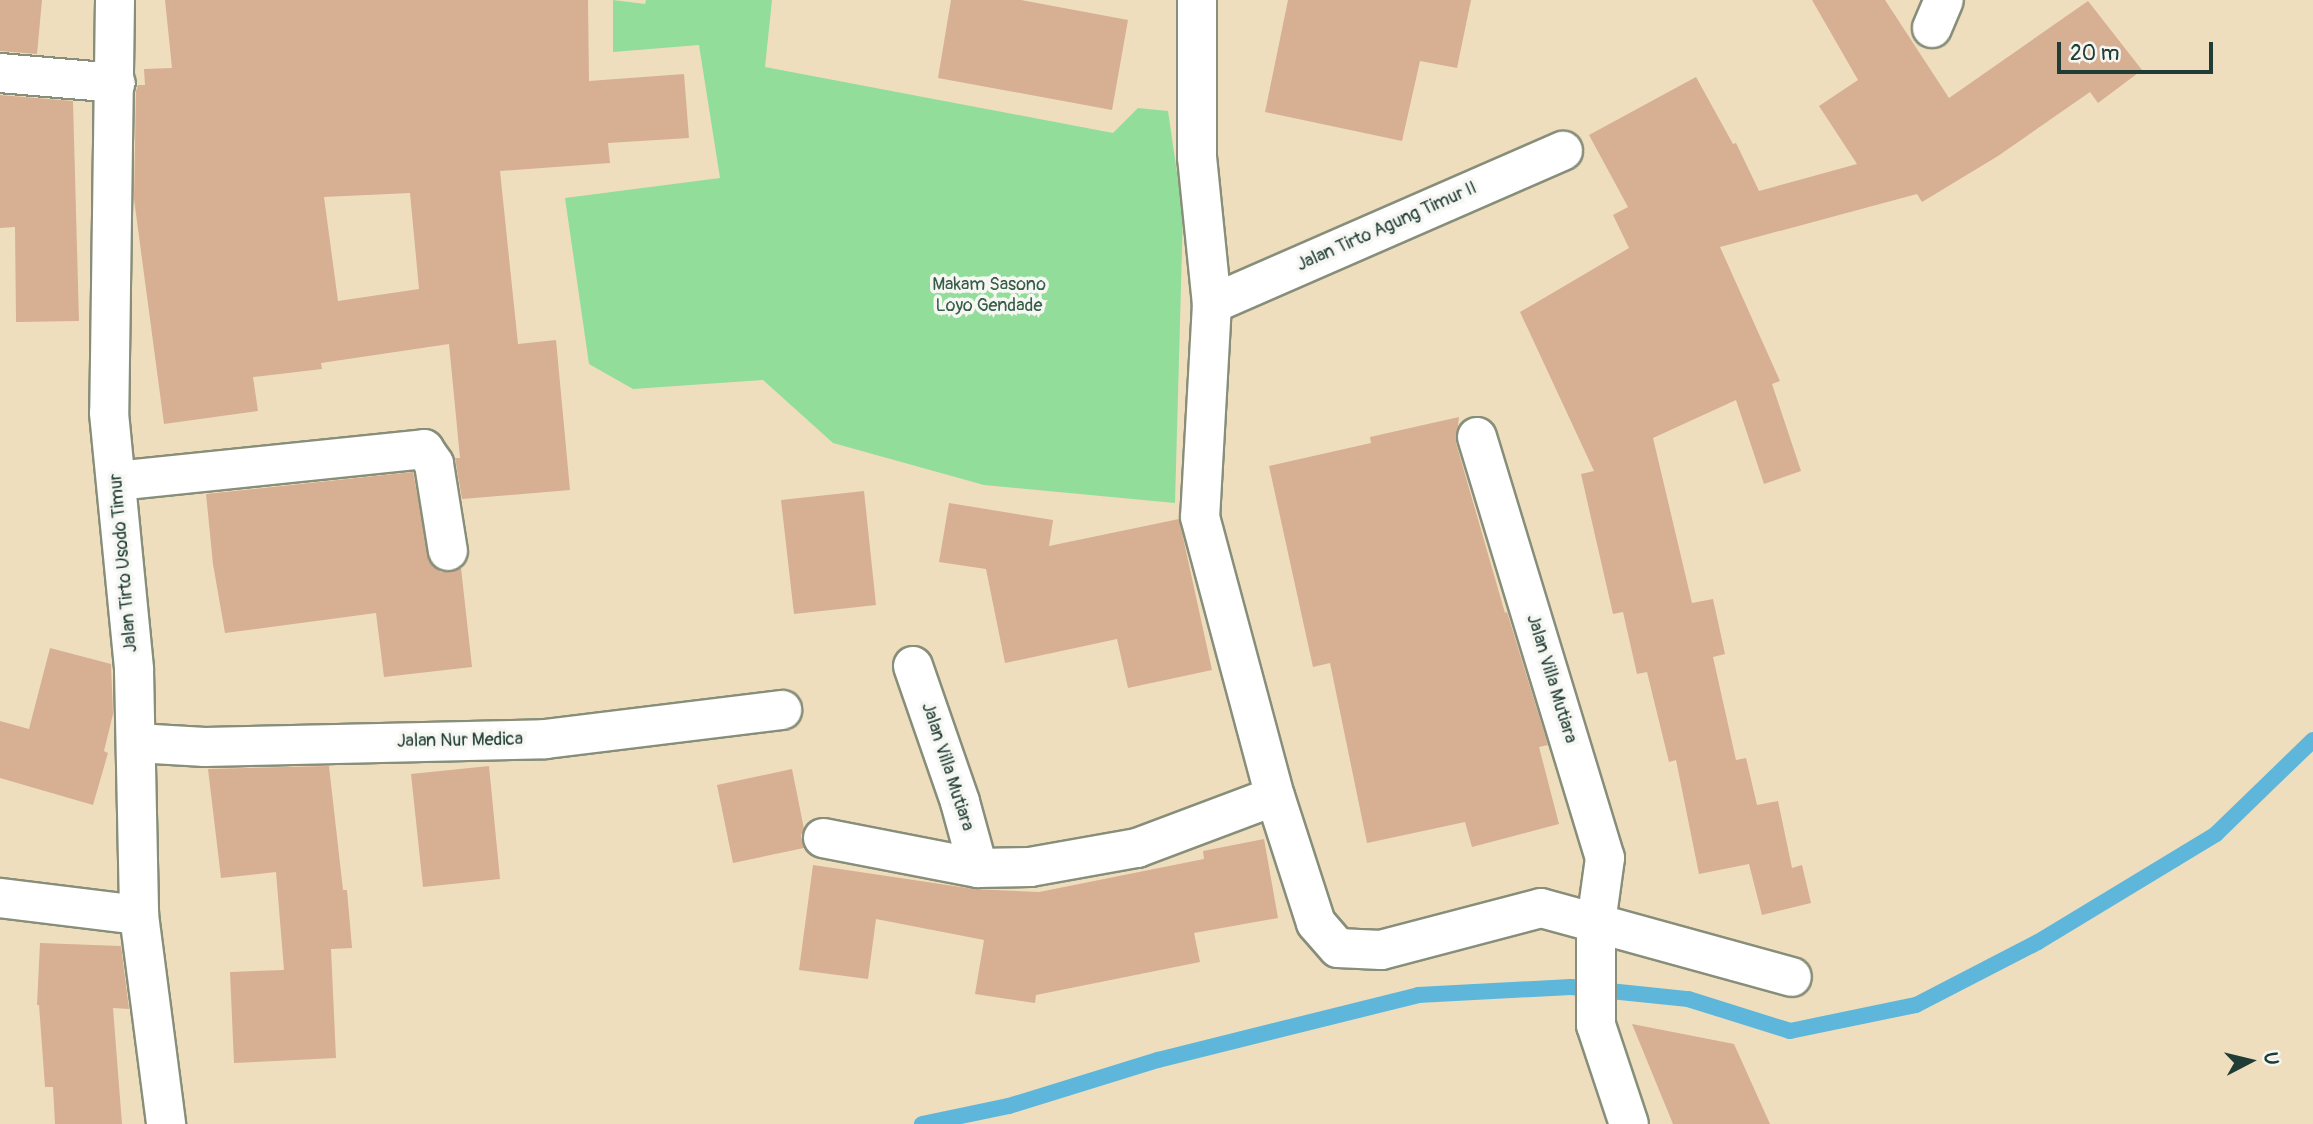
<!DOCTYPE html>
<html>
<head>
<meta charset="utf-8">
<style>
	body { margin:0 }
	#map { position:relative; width:2313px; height:1124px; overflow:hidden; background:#efdebe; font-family:Pangolin,sans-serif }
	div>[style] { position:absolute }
	.green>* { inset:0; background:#92dd99 }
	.stream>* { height:16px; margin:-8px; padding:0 8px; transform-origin:8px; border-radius:8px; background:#5eb7db }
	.building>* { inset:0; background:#d7af93 }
	.roads { filter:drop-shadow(2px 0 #878e79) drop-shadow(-2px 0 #878e79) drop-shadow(0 2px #878e79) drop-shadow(0 -2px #878e79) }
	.minor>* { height:38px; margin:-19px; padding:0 19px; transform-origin:19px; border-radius:19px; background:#fff }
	span { translate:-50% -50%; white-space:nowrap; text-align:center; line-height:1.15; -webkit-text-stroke:7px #f6f6f2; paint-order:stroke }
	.street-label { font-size:18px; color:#1f3d34 }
	.park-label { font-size:18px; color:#365d48 }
	.north { position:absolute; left:2215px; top:1026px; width:70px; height:70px; -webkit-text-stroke:5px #f6f6f2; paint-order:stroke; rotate:83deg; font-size:19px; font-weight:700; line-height:28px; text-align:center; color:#1f3d34 }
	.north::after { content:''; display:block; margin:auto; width:24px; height:32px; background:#1f3d34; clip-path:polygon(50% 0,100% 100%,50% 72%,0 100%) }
	.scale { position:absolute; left:2057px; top:42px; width:156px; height:32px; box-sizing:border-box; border:4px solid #1f3d34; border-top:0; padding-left:9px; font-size:21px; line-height:24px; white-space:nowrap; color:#1f3d34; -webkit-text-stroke:5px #f6f6f2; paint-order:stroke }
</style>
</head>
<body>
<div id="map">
	<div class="green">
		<i style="clip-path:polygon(613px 0,645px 4px,646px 0,772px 0,765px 67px,1113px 133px,1138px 108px,1168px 111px,1183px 214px,1175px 503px,984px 485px,833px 443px,763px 380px,633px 389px,589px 364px,565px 198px,720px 178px,699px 45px,613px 52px)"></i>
	</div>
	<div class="stream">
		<i style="left:922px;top:1124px;width:89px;rotate:-11.7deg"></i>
		<i style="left:1009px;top:1106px;width:156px;rotate:-17.2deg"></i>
		<i style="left:1158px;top:1060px;width:268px;rotate:-14deg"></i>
		<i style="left:1418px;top:995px;width:153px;rotate:-3deg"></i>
		<i style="left:1571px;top:987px;width:118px;rotate:5.9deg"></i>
		<i style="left:1688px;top:999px;width:107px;rotate:17.4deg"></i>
		<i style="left:1790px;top:1031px;width:129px;rotate:-11.7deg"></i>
		<i style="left:1916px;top:1005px;width:137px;rotate:-27.3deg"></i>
		<i style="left:2038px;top:942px;width:208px;rotate:-31.2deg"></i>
		<i style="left:2216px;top:834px;width:135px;rotate:-44.1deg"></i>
	</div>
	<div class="building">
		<i style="clip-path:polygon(0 0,42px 0,37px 54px,0 51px)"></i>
		<i style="clip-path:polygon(evenodd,165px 0,588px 0,589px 81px,684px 74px,689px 138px,608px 143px,610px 163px,500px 171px,518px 344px,556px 340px,570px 490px,462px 499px,455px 458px,460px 458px,449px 344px,321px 363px,322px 369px,253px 377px,258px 411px,164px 424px,134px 199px,136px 91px,138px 85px,145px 85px,144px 69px,172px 68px,165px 0,410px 193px,419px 289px,338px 301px,324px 197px,410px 193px)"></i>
		<i style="clip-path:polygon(951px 0,1021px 0,1128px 20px,1112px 110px,938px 78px)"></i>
		<i style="clip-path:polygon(1288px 0,1471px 0,1457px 68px,1420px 61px,1402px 141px,1265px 112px)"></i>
		<i style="clip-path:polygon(1812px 0,1885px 0,1949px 98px,2088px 1px,2142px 70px,2098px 103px,2090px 92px,1998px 156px,1922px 202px,1917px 194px,1720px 247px,1780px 381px,1772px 384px,1801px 471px,1764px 484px,1736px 400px,1653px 438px,1692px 603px,1713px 599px,1725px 654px,1713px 657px,1736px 760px,1746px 758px,1757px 805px,1778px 801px,1792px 868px,1802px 865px,1811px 903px,1762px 915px,1749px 864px,1699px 874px,1676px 760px,1669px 762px,1647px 672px,1637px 674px,1623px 612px,1613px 614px,1581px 474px,1594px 471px,1520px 312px,1629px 248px,1613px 215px,1628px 207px,1589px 135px,1696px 77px,1733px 144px,1736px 143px,1759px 191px,1857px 164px,1819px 106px,1858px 80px)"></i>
		<i style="clip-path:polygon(0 95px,73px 101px,79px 321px,16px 322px,15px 227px,0 228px)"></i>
		<i style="clip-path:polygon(1459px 417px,1456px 443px,1505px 613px,1507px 612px,1548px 745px,1539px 747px,1559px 824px,1472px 847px,1465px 822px,1367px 843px,1330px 663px,1313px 667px,1269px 466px,1371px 443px,1370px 437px)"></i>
		<i style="clip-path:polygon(413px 472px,431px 564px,441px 572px,452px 572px,461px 568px,472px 667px,384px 677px,376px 613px,225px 633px,213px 564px,206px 494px)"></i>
		<i style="clip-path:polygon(864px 491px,876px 605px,794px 614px,781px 500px)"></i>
		<i style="clip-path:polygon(949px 503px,1053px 520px,1049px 546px,1179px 519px,1212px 670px,1128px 688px,1117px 639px,1005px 663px,986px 569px,939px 562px)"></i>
		<i style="clip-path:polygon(50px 648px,111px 664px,113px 714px,104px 751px,108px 753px,93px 805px,0 778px,0 721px,29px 729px)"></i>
		<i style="clip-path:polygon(329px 766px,343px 890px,347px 890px,352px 948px,331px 949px,336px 1058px,234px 1063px,230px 972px,284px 970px,276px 872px,221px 878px,208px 769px)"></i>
		<i style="clip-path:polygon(489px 766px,500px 879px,423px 887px,411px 774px)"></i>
		<i style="clip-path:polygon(792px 769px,804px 829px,801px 835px,804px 848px,733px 863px,717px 785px)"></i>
		<i style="clip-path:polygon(1264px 839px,1278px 918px,1194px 933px,1200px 962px,1036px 995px,1035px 1003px,975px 994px,984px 940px,876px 919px,868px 979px,799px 970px,813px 865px,974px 889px,1039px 892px,1204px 859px,1203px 851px)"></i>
		<i style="clip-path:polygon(40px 943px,121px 946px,129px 1009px,113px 1008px,122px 1124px,55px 1124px,53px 1087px,45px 1087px,39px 1005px,37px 1005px)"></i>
		<i style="clip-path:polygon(1632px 1024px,1734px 1044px,1770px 1124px,1673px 1124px)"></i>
	</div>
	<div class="roads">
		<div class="minor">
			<i style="left:115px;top:0;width:413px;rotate:90.8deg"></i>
			<i style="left:109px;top:413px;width:258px;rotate:84.4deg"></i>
			<i style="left:134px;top:670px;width:245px;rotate:88.8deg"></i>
			<i style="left:139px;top:915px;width:211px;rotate:82.6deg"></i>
			<i style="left:1197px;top:0;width:157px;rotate:90deg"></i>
			<i style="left:1197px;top:157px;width:148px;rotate:84.2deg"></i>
			<i style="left:1212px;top:304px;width:213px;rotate:93.2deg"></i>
			<i style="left:1200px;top:517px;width:289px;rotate:75deg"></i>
			<i style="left:1275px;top:796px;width:133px;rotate:72.1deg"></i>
			<i style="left:1316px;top:923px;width:33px;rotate:49deg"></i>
			<i style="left:1338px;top:948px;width:43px;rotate:2.7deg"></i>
			<i style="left:1381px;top:950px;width:165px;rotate:-14.7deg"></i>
			<i style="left:1541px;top:908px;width:57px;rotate:15.3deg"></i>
			<i style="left:1596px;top:923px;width:102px;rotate:90deg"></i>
			<i style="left:1596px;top:1025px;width:104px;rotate:71.6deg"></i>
			<i style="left:1932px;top:28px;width:30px;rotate:-67deg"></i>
			<i style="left:0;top:73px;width:116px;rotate:4.9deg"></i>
			<i style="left:1212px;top:304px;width:383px;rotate:-23.6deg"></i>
			<i style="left:1477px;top:437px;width:440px;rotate:73.1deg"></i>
			<i style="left:1605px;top:858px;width:66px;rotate:97.9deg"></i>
			<i style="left:1596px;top:923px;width:203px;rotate:15.4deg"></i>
			<i style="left:116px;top:481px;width:310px;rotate:-5.9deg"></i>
			<i style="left:424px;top:449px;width:18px;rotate:56deg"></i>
			<i style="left:434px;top:464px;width:88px;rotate:80.9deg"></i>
			<i style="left:913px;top:666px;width:144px;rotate:70.9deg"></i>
			<i style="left:960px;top:802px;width:68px;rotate:74.7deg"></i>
			<i style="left:978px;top:868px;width:52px;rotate:-1.1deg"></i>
			<i style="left:1030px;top:867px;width:109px;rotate:-10.1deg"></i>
			<i style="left:1137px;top:848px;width:147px;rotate:-20.6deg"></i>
			<i style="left:136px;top:743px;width:69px;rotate:3.3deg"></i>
			<i style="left:205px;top:747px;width:340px;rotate:-1.3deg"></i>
			<i style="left:545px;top:739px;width:239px;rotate:-7deg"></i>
			<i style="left:823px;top:838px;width:158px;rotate:11deg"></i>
			<i style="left:0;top:898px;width:140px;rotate:7deg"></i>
		</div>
	</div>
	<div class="street-label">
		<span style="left:1387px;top:227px;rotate:-24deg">Jalan Tirto Agung Timur II</span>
		<span style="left:124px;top:563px;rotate:-95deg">Jalan Tirto Usodo Timur</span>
		<span style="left:1551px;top:679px;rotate:73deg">Jalan Villa Mutiara</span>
		<span style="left:460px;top:741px;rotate:-1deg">Jalan Nur Medica</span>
		<span style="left:947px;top:767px;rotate:72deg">Jalan Villa Mutiara</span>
	</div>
	<div class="park-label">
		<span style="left:989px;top:296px">Makam Sasono<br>Loyo Gendade</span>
	</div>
	<div class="north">U</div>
	<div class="scale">20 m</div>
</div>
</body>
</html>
